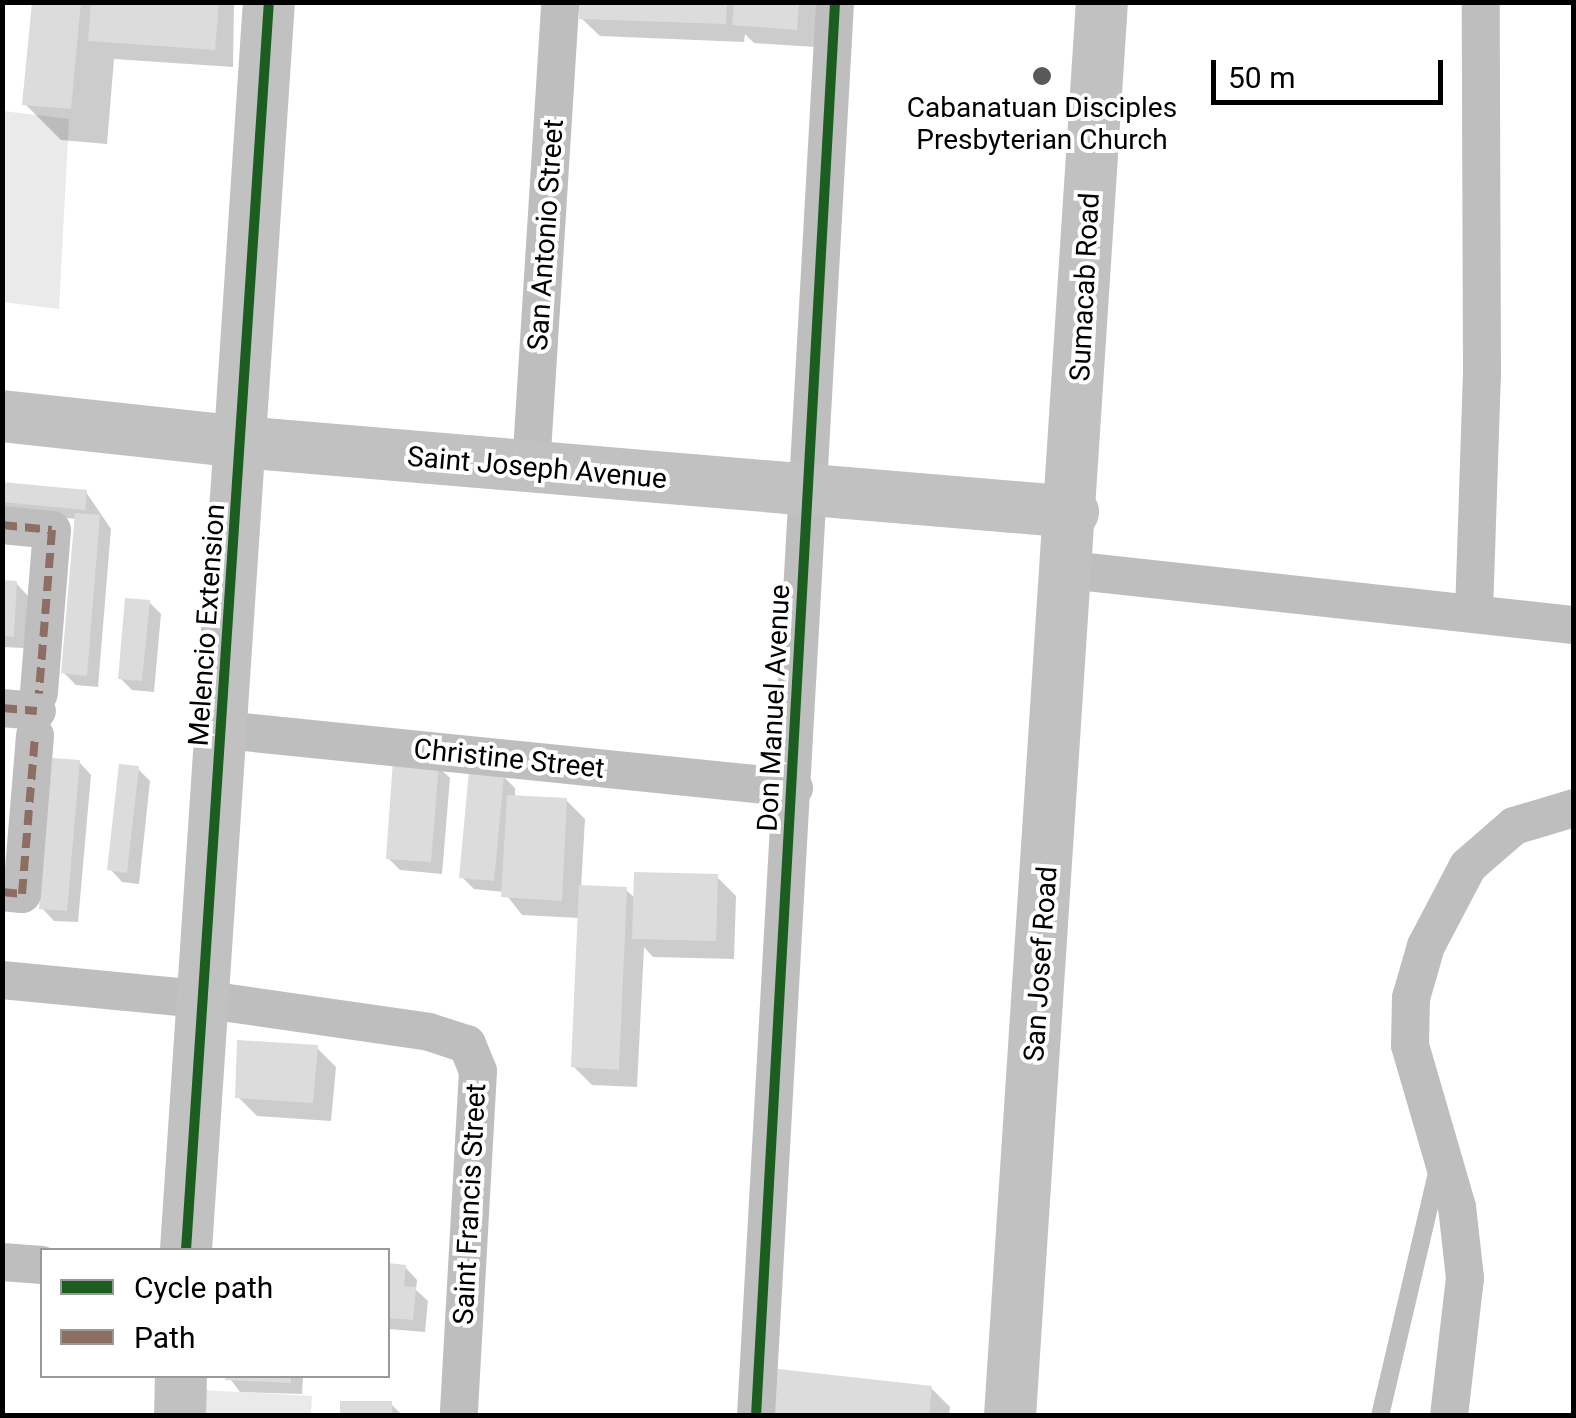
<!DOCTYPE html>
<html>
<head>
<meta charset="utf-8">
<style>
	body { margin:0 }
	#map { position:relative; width:1576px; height:1418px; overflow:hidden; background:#fff; font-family:Roboto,sans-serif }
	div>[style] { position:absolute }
	.green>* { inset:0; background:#eaeaea }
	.shadow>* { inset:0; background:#0003 }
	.building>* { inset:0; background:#dcdcdc }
	.lane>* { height:18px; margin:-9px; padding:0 9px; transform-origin:9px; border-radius:9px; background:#bebebe }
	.street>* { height:38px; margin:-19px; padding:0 19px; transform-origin:19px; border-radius:19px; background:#bebebe }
	.secondary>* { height:52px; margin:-26px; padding:0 26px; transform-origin:26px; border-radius:26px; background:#c1c1c1 }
	.quiet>* { height:8px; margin-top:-4px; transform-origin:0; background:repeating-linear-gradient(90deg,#8d6e63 0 15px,transparent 0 23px) }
	.cycleway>* { height:10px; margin:-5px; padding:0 5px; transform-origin:5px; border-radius:5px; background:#1b5e20 }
	.dots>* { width:28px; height:28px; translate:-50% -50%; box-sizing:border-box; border:5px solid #fff; border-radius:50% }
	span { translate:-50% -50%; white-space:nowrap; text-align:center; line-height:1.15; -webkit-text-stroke:8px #fff; paint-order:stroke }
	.poi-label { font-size:28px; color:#000 }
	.street-label { font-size:28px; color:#000 }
	.frame { position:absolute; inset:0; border:5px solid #000; pointer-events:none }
	.legend { position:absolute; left:40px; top:1248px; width:350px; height:130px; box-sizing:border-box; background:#fff; border:2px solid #999; margin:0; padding:12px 18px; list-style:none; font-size:30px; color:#000 }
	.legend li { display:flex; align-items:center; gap:20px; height:50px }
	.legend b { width:50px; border:2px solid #999 }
	.scale { position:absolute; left:1211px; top:60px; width:232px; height:45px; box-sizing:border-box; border:5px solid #000; border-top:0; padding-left:12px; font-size:30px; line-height:35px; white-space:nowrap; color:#000; -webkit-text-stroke:8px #fff; paint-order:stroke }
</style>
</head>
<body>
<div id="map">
	<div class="green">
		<i style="clip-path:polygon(3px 111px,69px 119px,59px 309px,3px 302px)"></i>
		<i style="clip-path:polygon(202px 1390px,312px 1396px,311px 1415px,201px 1416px)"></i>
	</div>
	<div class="shadow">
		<i style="clip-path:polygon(34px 2px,234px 2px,233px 67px,114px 59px,107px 144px,61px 140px,25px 104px)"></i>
		<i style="clip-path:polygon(582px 2px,819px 2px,815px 47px,754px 43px,745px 34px,744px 42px,600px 36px,581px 18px)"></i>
		<i style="clip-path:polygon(2px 484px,86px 492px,111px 529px,98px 687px,76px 685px,64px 673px,77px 519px,2px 512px)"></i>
		<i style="clip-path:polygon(2px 583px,16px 583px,28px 596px,25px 648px,2px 647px)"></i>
		<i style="clip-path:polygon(149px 602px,161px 614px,154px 692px,132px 690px,120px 678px)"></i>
		<i style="clip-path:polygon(79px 762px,91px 775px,78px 922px,54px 921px,42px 908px)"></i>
		<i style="clip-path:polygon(437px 766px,450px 778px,442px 874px,400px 870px,388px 858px)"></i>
		<i style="clip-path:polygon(138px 769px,150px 781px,139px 884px,122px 882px,110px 869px)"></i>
		<i style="clip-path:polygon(503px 776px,515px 788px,515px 797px,566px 800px,585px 819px,581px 888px,626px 890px,636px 899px,717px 877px,736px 896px,734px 959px,653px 957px,644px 947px,637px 1087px,592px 1085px,573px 1066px,580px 918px,522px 915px,504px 892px,474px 889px,462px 877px)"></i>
		<i style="clip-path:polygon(317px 1048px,336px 1067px,331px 1121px,257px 1116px,238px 1097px)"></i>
		<i style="clip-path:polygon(388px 1266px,405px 1267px,417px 1280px,416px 1290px,428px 1301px,425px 1332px,388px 1329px)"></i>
		<i style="clip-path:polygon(228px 1376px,303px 1376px,302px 1394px,240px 1392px)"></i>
		<i style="clip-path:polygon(931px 1388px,950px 1407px,949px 1416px,766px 1416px)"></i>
		<i style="clip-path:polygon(391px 1404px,403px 1416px,342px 1416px)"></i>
	</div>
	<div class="building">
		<i style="clip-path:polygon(32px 2px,81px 2px,71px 109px,22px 105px)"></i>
		<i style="clip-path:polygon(91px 2px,219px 2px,215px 50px,88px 41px)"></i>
		<i style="clip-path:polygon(579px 2px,727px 2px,726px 24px,579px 19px)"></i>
		<i style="clip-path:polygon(734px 2px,799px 2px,797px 30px,732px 25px)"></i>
		<i style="clip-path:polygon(2px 482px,87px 490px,85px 510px,2px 502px)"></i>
		<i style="clip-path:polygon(75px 513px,100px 515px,87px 676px,61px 673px)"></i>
		<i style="clip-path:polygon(2px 580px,17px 581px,14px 637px,2px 636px)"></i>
		<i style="clip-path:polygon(125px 598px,150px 600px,142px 681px,118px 679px)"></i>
		<i style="clip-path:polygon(52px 758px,80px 760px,67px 911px,39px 909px)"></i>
		<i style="clip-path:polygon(393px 760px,439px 764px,431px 862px,386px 859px)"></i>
		<i style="clip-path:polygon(119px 764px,139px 766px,127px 873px,107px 870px)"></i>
		<i style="clip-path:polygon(469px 771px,504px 774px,494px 881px,459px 878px)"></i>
		<i style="clip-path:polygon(507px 795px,567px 798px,562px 901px,501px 897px)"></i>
		<i style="clip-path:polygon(634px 872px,718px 874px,716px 941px,632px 939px)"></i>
		<i style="clip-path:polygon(579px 885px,627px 887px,619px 1070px,571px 1067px)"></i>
		<i style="clip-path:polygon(237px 1040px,318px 1045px,313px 1103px,235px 1098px)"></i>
		<i style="clip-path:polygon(388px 1263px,406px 1265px,404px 1286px,416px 1287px,413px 1320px,388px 1318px)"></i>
		<i style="clip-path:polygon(769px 1368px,932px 1386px,929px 1416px,763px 1416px)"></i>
		<i style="clip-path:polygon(225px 1376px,291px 1376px,291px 1383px,225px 1380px)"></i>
		<i style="clip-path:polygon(340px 1401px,392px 1401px,392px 1416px,340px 1416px)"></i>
	</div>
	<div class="lane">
		<i style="left:1380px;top:1416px;width:255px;rotate:-76.8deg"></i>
	</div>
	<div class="street">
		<i style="left:531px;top:468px;width:467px;rotate:-86.4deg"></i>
		<i style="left:2px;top:525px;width:50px;rotate:5.7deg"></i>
		<i style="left:52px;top:530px;width:164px;rotate:94.6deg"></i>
		<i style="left:1069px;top:570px;width:508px;rotate:6.22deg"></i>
		<i style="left:1474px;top:613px;width:237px;rotate:-88.1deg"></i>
		<i style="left:1482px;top:376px;width:374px;rotate:-90.2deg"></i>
		<i style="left:2px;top:708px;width:35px;rotate:5deg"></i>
		<i style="left:224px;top:730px;width:573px;rotate:5.81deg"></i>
		<i style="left:2px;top:892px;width:20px;rotate:6deg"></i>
		<i style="left:22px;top:894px;width:159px;rotate:-85.3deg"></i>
		<i style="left:2px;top:980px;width:200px;rotate:5.5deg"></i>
		<i style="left:201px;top:999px;width:230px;rotate:8.2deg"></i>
		<i style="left:429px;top:1032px;width:40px;rotate:18deg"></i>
		<i style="left:467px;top:1044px;width:29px;rotate:68deg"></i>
		<i style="left:478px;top:1071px;width:346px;rotate:93.2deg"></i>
		<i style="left:2px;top:1262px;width:40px;rotate:4.3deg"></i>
		<i style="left:756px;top:1416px;width:1416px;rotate:-86.8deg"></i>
		<i style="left:1449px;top:1416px;width:139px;rotate:-83.4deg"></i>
		<i style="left:1465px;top:1278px;width:71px;rotate:-96.4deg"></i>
		<i style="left:1457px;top:1207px;width:169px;rotate:-106.2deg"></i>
		<i style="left:1410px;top:1045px;width:47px;rotate:-88.8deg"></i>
		<i style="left:1411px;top:998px;width:54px;rotate:-73.9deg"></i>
		<i style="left:1426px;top:946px;width:90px;rotate:-62.3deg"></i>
		<i style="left:1468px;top:866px;width:61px;rotate:-41deg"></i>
		<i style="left:1514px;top:826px;width:63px;rotate:-16.7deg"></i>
	</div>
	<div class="secondary">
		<i style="left:2px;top:416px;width:240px;rotate:6.2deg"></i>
		<i style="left:241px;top:442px;width:835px;rotate:4.81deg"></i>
		<i style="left:186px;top:1250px;width:1251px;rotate:-86.2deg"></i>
		<i style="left:180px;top:1416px;width:40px;rotate:-88.6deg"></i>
		<i style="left:1010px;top:1416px;width:1417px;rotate:-86.28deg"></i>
	</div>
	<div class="quiet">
		<i style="left:2px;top:525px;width:50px;rotate:5.7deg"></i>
		<i style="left:52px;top:530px;width:164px;rotate:94.6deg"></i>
		<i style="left:2px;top:708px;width:35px;rotate:5deg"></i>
		<i style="left:2px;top:892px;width:20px;rotate:6deg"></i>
		<i style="left:22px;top:894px;width:159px;rotate:-85.3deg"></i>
	</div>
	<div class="cycleway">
		<i style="left:186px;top:1250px;width:1251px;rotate:-86.2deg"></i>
		<i style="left:756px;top:1416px;width:1416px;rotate:-86.8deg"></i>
	</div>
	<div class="dots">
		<i style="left:1042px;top:76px;background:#595959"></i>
	</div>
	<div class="poi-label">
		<span style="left:1042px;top:124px">Cabanatuan Disciples<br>Presbyterian Church</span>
	</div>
	<div class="street-label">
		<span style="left:546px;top:235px;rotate:-86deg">San Antonio Street</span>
		<span style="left:1085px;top:287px;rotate:-87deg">Sumacab Road</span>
		<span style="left:537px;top:468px;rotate:5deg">Saint Joseph Avenue</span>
		<span style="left:207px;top:625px;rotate:-86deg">Melencio Extension</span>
		<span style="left:774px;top:708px;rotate:-87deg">Don Manuel Avenue</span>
		<span style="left:509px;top:759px;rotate:6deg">Christine Street</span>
		<span style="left:1041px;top:964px;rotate:-86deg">San Josef Road</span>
		<span style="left:470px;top:1204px;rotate:-87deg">Saint Francis Street</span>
	</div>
	<div class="frame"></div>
	<ul class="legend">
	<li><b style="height:12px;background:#1b5e20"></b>Cycle path</li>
	<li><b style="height:12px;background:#8d6e63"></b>Path</li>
	</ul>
	<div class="scale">50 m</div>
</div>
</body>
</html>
